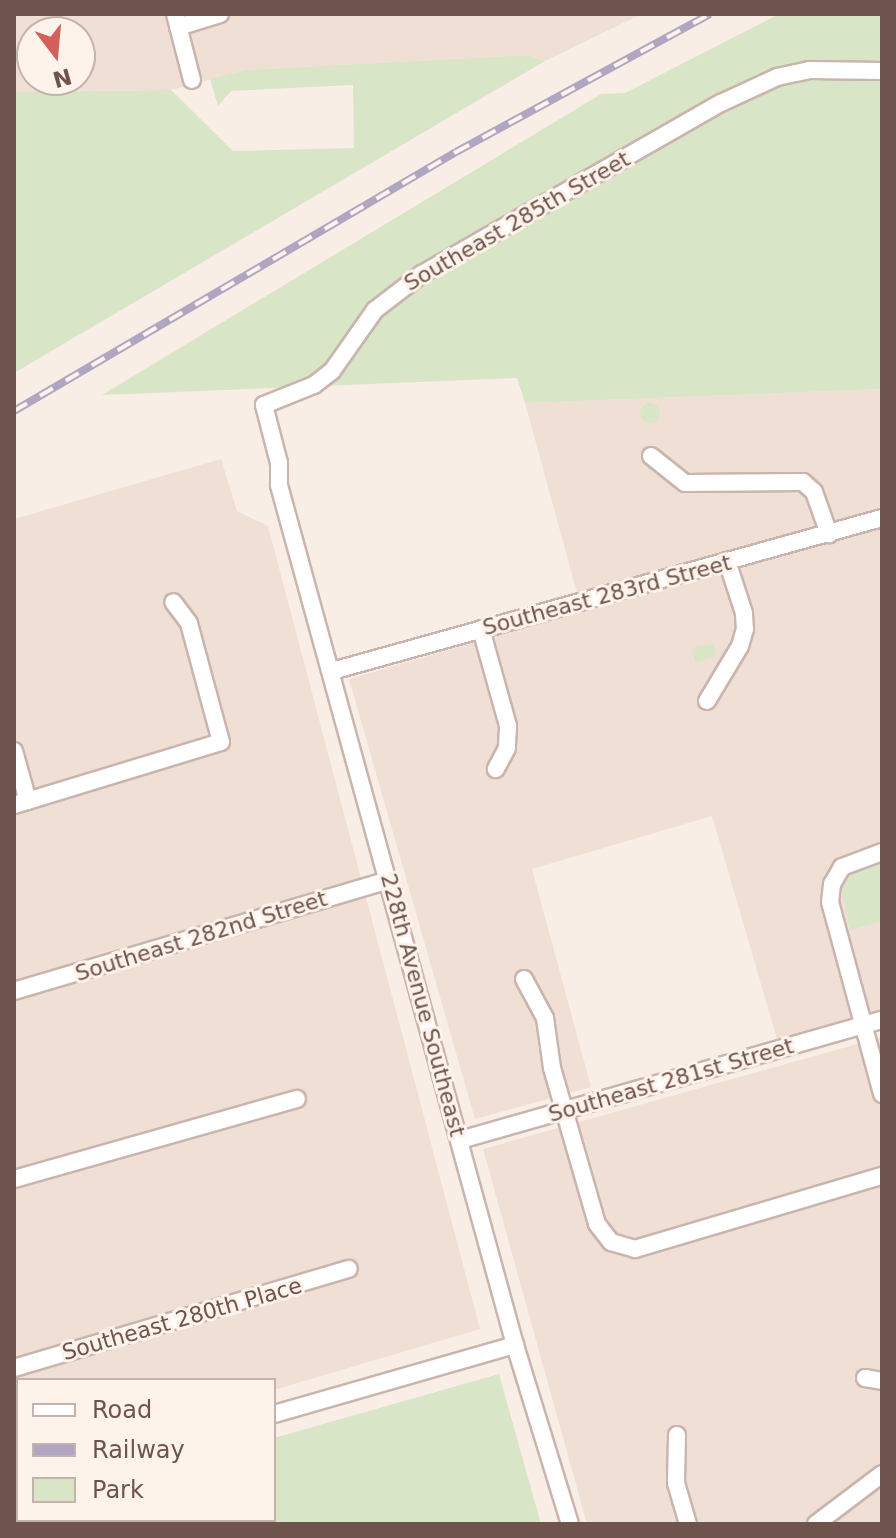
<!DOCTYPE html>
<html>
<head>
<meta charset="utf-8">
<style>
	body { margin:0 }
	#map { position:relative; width:896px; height:1538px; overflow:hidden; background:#f9eee6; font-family:"DejaVu Sans",sans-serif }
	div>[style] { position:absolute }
	.residential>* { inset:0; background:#f0dfd5 }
	.green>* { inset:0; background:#d8e5c6 }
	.round { border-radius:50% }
	.roads { filter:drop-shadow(2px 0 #c9b5ad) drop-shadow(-2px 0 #c9b5ad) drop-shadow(0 2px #c9b5ad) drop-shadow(0 -2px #c9b5ad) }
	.minor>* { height:16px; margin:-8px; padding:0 8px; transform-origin:8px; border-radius:8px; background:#fff }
	.rail>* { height:8px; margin-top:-4px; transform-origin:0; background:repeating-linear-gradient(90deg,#fdf3eb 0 15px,#b0a6c1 0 30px); box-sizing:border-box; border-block:2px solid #b0a6c1 }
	span { translate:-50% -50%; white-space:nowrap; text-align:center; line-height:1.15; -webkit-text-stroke:6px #fdf3eb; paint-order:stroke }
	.street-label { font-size:22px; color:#6f544e }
	.frame { position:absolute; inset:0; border:16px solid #6f544e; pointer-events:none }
	.legend { position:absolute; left:16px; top:1378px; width:260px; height:144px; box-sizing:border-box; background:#fdf3eb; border:2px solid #c4b3ac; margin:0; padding:10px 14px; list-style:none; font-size:24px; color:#6f544e }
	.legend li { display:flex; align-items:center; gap:16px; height:40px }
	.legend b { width:40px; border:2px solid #c4b3ac }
	.north { position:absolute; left:16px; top:16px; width:80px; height:80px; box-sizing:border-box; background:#fdf3eb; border:2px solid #c4b3ac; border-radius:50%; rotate:164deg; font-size:22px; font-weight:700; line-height:32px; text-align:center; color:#6f544e }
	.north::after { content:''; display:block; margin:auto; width:28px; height:36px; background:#d55f59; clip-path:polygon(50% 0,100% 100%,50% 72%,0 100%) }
</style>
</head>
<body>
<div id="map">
	<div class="residential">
		<i style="clip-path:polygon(evenodd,14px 14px,642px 14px,545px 61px,529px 55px,246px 70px,171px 90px,14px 92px,14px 14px,32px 32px,80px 32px,80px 80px,32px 80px,32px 32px)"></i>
		<i style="clip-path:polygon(882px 389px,882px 1009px,777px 1039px,712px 816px,532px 869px,591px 1087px,475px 1119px,349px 679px,582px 611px,525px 403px)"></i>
		<i style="clip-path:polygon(221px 459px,237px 511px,268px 526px,480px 1329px,274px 1390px,274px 1380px,18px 1380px,18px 1467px,14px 1468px,14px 519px)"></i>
		<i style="clip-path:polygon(882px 1037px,882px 1524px,587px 1524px,483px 1149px)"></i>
	</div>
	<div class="green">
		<i style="clip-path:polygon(779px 14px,882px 14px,882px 389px,525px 403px,517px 378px,102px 395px,601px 94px,625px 93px)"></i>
		<i style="clip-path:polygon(529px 55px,545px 61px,14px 373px,14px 92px,171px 90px,233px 151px,354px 148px,353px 85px,231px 91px,218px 106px,210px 79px,246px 70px)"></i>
		<i class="round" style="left:640px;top:403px;width:20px;height:20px"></i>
		<i style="clip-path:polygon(713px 644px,715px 657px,695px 662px,692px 648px)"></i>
		<i style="clip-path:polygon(882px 861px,882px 921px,850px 930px,841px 887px,857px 868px)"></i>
		<i style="clip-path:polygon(499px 1374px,541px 1524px,14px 1524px,14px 1513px,18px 1512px,18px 1520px,274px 1520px,274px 1438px)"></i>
	</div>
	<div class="roads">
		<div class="minor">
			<i style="left:175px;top:14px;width:68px;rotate:75.6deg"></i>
			<i style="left:178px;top:27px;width:44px;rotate:-17.2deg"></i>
			<i style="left:651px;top:456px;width:43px;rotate:38.5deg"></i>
			<i style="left:685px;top:483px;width:118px;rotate:-0.5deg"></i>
			<i style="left:803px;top:482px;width:15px;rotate:42deg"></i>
			<i style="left:814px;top:492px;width:45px;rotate:70.3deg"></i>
			<i style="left:481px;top:629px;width:101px;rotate:74.4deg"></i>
			<i style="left:508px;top:726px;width:22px;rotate:93deg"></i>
			<i style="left:507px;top:748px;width:24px;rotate:118deg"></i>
			<i style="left:332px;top:671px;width:571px;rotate:-15.55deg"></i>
			<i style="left:707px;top:701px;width:64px;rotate:-59deg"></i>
			<i style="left:740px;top:646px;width:18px;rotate:-74deg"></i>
			<i style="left:745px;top:629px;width:16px;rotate:-94deg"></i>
			<i style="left:744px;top:613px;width:55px;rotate:-108.1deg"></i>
			<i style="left:14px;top:751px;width:52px;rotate:74.4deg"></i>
			<i style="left:14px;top:805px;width:216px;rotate:-16.9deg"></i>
			<i style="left:221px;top:742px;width:123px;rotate:-105.1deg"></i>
			<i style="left:189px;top:623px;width:26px;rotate:-127deg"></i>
			<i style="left:882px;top:852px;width:43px;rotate:159.4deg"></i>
			<i style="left:842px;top:867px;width:20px;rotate:120deg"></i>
			<i style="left:832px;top:884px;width:18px;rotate:96deg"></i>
			<i style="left:830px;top:902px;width:199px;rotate:74.8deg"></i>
			<i style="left:524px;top:979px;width:44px;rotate:61.7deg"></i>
			<i style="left:545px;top:1018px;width:50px;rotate:82deg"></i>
			<i style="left:552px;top:1068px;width:162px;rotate:73.9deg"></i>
			<i style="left:597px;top:1224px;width:23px;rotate:52deg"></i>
			<i style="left:611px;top:1242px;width:25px;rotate:16deg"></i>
			<i style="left:635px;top:1249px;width:258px;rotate:-16.5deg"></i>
			<i style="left:14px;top:991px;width:390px;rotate:-16.5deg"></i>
			<i style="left:460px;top:1140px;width:439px;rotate:-15.9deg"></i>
			<i style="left:14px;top:1179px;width:294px;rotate:-15.8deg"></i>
			<i style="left:14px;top:1368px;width:349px;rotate:-16.5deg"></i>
			<i style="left:865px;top:1378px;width:17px;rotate:10deg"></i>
			<i style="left:274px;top:1414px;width:251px;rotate:-16deg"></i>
			<i style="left:677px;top:1435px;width:48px;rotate:91.2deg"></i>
			<i style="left:676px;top:1483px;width:43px;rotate:73.7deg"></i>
			<i style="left:14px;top:1488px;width:4px;rotate:-27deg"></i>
			<i style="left:570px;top:1524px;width:187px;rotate:-107.1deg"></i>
			<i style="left:515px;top:1345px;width:892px;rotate:-105.35deg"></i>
			<i style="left:279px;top:485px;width:22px;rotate:-90deg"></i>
			<i style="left:279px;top:463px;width:60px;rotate:-104.5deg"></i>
			<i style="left:264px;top:405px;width:54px;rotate:-21.8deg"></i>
			<i style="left:314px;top:385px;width:23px;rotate:-38deg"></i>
			<i style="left:332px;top:371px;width:75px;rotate:-54.8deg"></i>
			<i style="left:375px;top:310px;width:59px;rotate:-37.5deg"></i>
			<i style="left:422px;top:274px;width:344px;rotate:-29.8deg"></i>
			<i style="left:721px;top:103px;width:62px;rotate:-24.9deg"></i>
			<i style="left:777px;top:77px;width:33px;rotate:-12deg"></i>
			<i style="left:809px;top:70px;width:73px;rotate:0.8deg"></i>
			<i style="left:816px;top:1524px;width:83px;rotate:-37.1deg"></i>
		</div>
	</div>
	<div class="rail">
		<i style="left:14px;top:411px;width:512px;rotate:-30.37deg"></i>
		<i style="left:456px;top:152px;width:289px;rotate:-28.5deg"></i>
	</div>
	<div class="street-label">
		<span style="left:517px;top:221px;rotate:-30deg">Southeast 285th Street</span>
		<span style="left:607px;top:595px;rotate:-15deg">Southeast 283rd Street</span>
		<span style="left:201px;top:936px;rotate:-17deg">Southeast 282nd Street</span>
		<span style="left:423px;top:1005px;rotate:75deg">228th Avenue Southeast</span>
		<span style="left:671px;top:1080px;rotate:-16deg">Southeast 281st Street</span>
		<span style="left:182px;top:1319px;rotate:-16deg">Southeast 280th Place</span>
	</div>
	<div class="frame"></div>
	<ul class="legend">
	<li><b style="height:10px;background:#fff"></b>Road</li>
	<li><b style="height:10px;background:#b0a6c1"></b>Railway</li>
	<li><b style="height:22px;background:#d8e5c6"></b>Park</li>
	</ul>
	<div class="north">N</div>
</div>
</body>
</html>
